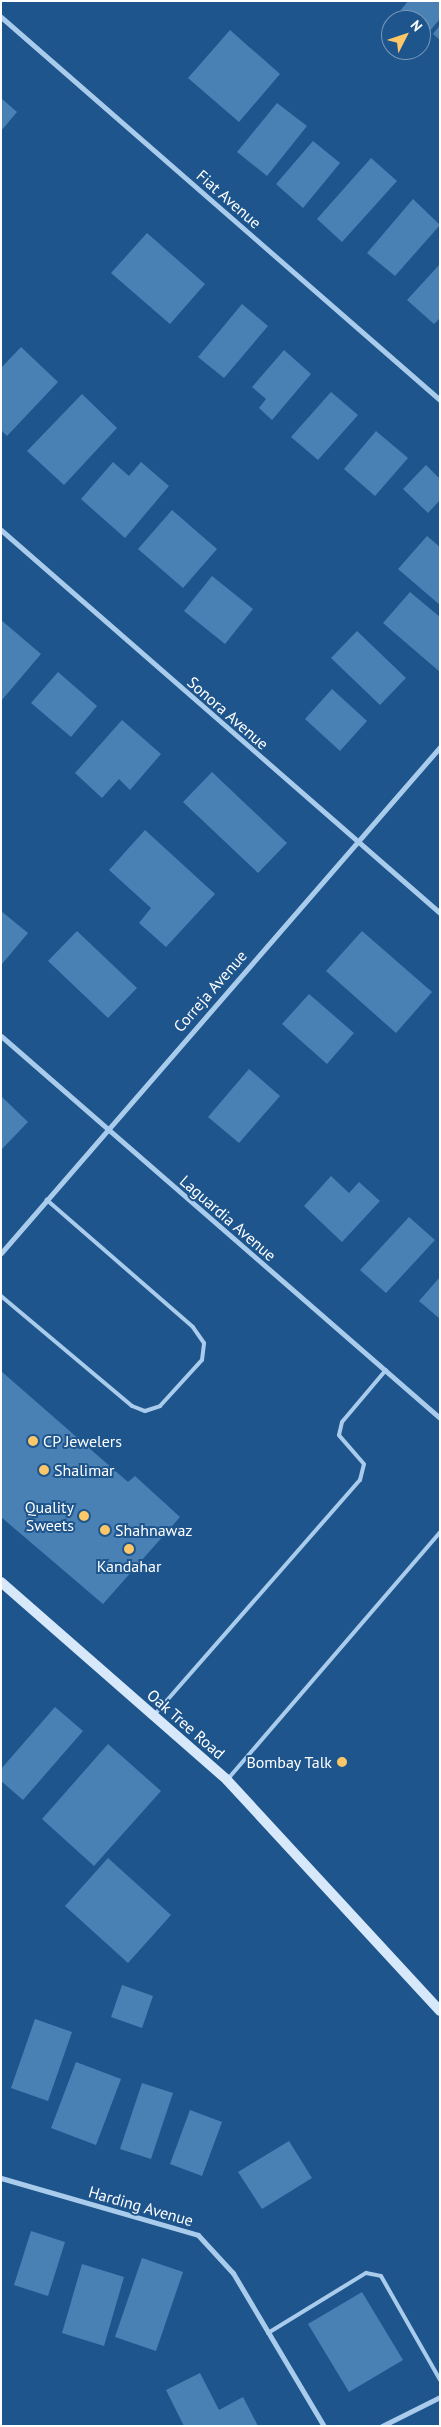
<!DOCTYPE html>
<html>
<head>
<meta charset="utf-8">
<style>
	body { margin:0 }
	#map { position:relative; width:441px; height:2427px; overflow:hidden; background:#1e558c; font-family:"PT Sans",sans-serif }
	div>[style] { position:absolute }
	.building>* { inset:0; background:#4a81b5 }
	.lane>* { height:4px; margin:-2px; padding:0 2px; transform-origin:2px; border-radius:2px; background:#aaccec }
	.street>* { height:5px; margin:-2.5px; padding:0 2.5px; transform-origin:2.5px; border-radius:2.5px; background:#aaccec }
	.secondary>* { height:10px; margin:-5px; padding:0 5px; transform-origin:5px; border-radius:5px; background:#d6e8f9 }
	.dots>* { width:14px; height:14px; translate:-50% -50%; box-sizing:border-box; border:2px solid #1e558c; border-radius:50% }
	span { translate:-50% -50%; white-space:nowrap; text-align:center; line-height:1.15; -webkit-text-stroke:4px #1e558c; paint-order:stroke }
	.street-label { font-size:16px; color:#fff }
	.poi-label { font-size:16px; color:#fff }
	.left { translate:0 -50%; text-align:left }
	.right { translate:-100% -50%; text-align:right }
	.frame { position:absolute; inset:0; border:2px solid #fff; pointer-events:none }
	.north { position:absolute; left:381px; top:10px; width:50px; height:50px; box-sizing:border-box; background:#1e558c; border:1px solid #7899ba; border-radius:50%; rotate:49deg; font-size:14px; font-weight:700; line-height:20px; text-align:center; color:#fff }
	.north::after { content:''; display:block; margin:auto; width:18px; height:22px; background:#fbc769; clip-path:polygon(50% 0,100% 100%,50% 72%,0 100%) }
</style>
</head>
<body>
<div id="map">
	<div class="building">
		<i style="clip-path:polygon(408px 1px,440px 1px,440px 19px,421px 41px,421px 20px,393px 20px)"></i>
		<i style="clip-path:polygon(440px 25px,440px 40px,433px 34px)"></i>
		<i style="clip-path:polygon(230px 30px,280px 74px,239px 122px,188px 78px)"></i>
		<i style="clip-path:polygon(1px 98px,17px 112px,1px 131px)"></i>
		<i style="clip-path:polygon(277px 103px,307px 126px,267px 176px,237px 152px)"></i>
		<i style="clip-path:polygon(313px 141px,340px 163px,303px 208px,276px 184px)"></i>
		<i style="clip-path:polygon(371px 158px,397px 181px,342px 242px,317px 219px)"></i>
		<i style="clip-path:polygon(413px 199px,440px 225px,395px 276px,367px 253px)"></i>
		<i style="clip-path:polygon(147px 233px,205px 284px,170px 324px,111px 273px)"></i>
		<i style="clip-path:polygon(440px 264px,440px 318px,434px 324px,407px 300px)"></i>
		<i style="clip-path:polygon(242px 304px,268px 326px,224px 378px,198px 357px)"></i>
		<i style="clip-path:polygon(21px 347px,58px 382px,7px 436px,1px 430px,1px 368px)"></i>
		<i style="clip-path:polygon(284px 350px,311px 374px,272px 420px,259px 408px,266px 399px,252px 387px)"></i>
		<i style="clip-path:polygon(331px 392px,358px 415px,318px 460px,291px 437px)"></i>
		<i style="clip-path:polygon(82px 394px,117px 428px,64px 485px,27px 451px)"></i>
		<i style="clip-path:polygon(376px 431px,408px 458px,375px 496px,344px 469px)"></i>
		<i style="clip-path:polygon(113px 462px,129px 476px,141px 462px,169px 486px,125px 538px,81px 499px)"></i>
		<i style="clip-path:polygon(426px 465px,440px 479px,440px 500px,428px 513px,403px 489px)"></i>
		<i style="clip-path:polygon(172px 510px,217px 549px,183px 588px,138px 549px)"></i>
		<i style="clip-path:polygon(427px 536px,440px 547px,440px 605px,398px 569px)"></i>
		<i style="clip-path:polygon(212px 576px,253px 609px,225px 644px,184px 611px)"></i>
		<i style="clip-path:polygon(410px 592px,440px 617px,440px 672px,383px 623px)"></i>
		<i style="clip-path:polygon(1px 620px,41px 654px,1px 701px)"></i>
		<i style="clip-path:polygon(357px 631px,406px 678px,380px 705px,331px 658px)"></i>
		<i style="clip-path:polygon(58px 672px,97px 706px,71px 737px,31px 703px)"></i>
		<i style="clip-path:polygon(332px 689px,367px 721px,340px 751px,305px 719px)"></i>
		<i style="clip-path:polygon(122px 720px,161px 754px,130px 790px,119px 779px,102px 798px,75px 773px)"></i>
		<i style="clip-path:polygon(212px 772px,287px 843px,258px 873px,183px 802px)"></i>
		<i style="clip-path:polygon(145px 830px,215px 894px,166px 947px,139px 923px,151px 908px,109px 870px)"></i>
		<i style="clip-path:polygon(1px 911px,28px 933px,2px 964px,1px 963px)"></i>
		<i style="clip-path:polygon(77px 931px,137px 988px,108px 1018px,48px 961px)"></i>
		<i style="clip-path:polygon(362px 931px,432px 992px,396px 1033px,326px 971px)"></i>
		<i style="clip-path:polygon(309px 994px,354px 1033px,327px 1064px,282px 1024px)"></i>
		<i style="clip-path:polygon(249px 1069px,280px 1096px,239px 1143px,208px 1117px)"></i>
		<i style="clip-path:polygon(1px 1096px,28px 1122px,1px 1150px)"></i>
		<i style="clip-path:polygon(331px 1176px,349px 1193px,359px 1182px,380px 1201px,342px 1242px,304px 1206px)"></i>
		<i style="clip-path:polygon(409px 1217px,435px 1240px,386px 1293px,360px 1270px)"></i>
		<i style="clip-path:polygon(440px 1277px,440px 1319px,419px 1301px)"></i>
		<i style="clip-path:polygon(1px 1371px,128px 1482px,135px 1476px,180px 1517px,103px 1604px,1px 1517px)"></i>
		<i style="clip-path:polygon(55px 1707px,83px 1731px,23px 1800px,1px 1781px,1px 1769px)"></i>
		<i style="clip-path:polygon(108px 1744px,161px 1791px,94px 1866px,42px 1819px)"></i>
		<i style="clip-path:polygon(108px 1858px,171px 1915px,128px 1963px,65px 1906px)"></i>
		<i style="clip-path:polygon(122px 1985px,153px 1996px,142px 2028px,111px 2017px)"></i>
		<i style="clip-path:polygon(35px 2019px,72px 2032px,48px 2101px,11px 2088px)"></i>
		<i style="clip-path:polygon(76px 2062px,121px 2079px,96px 2145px,51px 2128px)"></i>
		<i style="clip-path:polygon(142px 2083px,173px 2093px,151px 2159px,120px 2149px)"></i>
		<i style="clip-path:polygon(190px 2110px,222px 2122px,202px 2176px,170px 2164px)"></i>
		<i style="clip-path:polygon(289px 2141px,312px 2178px,262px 2209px,238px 2172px)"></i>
		<i style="clip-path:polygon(31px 2231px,65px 2242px,48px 2296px,14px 2285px)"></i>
		<i style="clip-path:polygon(142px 2258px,183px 2272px,156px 2351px,115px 2337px)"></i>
		<i style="clip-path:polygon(82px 2264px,124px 2277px,104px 2346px,62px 2333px)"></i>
		<i style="clip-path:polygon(362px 2292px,403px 2360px,349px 2392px,308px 2324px)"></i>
		<i style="clip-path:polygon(200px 2373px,219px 2410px,243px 2397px,258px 2426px,184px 2426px,166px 2390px)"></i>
	</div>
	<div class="lane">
		<i style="left:1px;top:1296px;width:171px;rotate:40deg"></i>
		<i style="left:132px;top:1406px;width:14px;rotate:21deg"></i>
		<i style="left:145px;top:1411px;width:16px;rotate:-18deg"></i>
		<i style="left:160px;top:1406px;width:62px;rotate:-47.6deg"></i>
		<i style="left:202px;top:1360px;width:17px;rotate:-83deg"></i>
		<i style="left:204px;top:1343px;width:19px;rotate:-125deg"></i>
		<i style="left:193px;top:1327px;width:194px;rotate:-139deg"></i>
		<i style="left:155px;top:1714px;width:311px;rotate:-48.8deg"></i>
		<i style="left:360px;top:1480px;width:16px;rotate:-76deg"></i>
		<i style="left:364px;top:1464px;width:38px;rotate:-131deg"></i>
		<i style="left:339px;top:1435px;width:13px;rotate:-77deg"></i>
		<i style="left:342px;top:1422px;width:68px;rotate:-49.8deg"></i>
		<i style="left:227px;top:1780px;width:327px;rotate:-49.3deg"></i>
		<i style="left:268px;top:2333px;width:115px;rotate:-31.5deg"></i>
		<i style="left:366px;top:2273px;width:15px;rotate:11deg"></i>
		<i style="left:381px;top:2276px;width:120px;rotate:60.4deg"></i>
	</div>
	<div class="street">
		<i style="left:1px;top:17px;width:583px;rotate:41.1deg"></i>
		<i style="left:1px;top:530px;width:583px;rotate:41.1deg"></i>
		<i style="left:1px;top:1036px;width:582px;rotate:41.03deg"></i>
		<i style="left:1px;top:1253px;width:670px;rotate:-49.06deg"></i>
		<i style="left:1px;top:2178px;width:205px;rotate:16.1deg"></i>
		<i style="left:198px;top:2235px;width:52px;rotate:47.4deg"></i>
		<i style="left:233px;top:2273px;width:178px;rotate:59.3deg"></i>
		<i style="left:382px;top:2426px;width:65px;rotate:-26.6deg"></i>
	</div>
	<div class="secondary">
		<i style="left:1px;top:1582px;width:300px;rotate:41.2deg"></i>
		<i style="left:227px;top:1780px;width:314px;rotate:47.3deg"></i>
	</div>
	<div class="dots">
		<i style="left:33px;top:1441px;background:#fbc769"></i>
		<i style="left:44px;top:1470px;background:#fbc769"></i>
		<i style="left:84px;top:1516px;background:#fbc769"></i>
		<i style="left:105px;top:1530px;background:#fbc769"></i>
		<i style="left:129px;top:1549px;background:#fbc769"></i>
		<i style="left:342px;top:1762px;background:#fbc769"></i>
	</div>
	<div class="street-label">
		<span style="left:229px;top:199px;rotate:41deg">Fiat Avenue</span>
		<span style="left:228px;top:713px;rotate:41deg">Sonora Avenue</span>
		<span style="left:210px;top:991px;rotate:-49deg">Correja Avenue</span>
		<span style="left:228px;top:1218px;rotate:41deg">Laguardia Avenue</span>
		<span style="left:186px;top:1724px;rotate:41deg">Oak Tree Road</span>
		<span style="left:141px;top:2206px;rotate:16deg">Harding Avenue</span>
	</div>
	<div class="poi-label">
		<span class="left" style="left:43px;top:1441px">CP Jewelers</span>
		<span class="left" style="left:54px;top:1470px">Shalimar</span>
		<span class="right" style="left:74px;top:1516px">Quality<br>Sweets</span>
		<span class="left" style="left:115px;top:1530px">Shahnawaz</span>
		<span style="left:129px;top:1566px">Kandahar</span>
		<span class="right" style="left:332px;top:1762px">Bombay Talk</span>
	</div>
	<div class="frame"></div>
	<div class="north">N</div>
</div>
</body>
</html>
